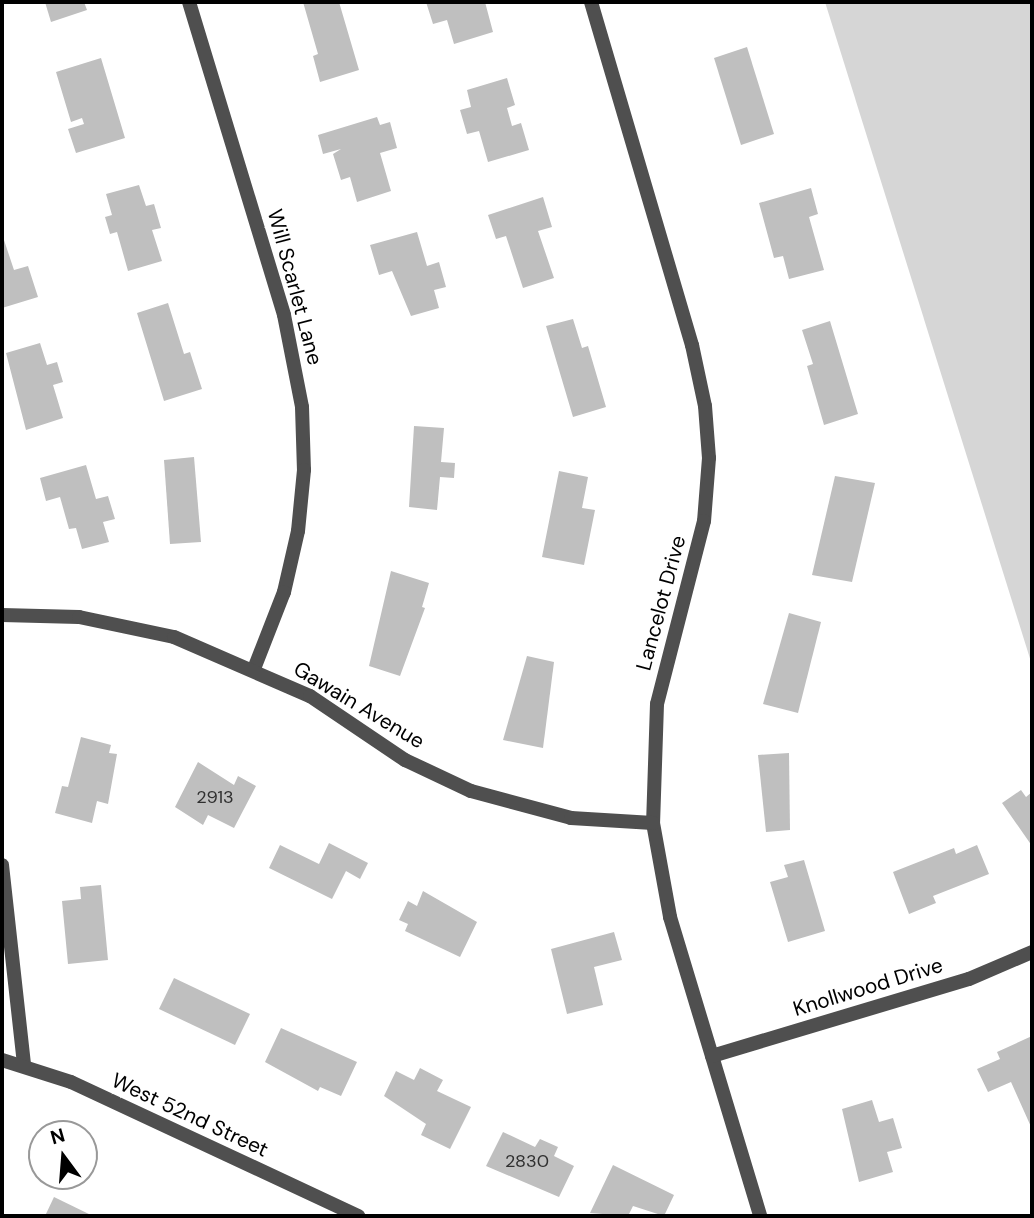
<!DOCTYPE html>
<html>
<head>
<meta charset="utf-8">
<style>
	body { margin:0 }
	#map { position:relative; width:1034px; height:1218px; overflow:hidden; background:#fff; font-family:"DM Sans",sans-serif }
	div>[style] { position:absolute }
	.green>* { inset:0; background:#d6d6d6 }
	.building>* { inset:0; background:#bfbfbf }
	.street>* { height:14px; margin:-7px; padding:0 7px; transform-origin:7px; border-radius:7px; background:#4f4f4f }
	span { translate:-50% -50%; white-space:nowrap; text-align:center; line-height:1.15; -webkit-text-stroke:5px #fff; paint-order:stroke }
	.number-label { font-size:18px; color:#303030 }
	.number-label span { -webkit-text-stroke-width:0 }
	.street-label { font-size:21px; color:#000 }
	.frame { position:absolute; inset:0; border:4px solid #000; pointer-events:none }
	.north { position:absolute; left:28px; top:1120px; width:70px; height:70px; box-sizing:border-box; background:#fff; border:2px solid #999; border-radius:50%; rotate:344deg; font-size:19px; font-weight:700; line-height:28px; text-align:center; color:#000 }
	.north::after { content:''; display:block; margin:auto; width:24px; height:32px; background:#000; clip-path:polygon(50% 0,100% 100%,50% 72%,0 100%) }
</style>
</head>
<body>
<div id="map">
	<div class="green">
		<i style="clip-path:polygon(825px 2px,1032px 2px,1032px 665px)"></i>
	</div>
	<div class="building">
		<i style="clip-path:polygon(45px 2px,84px 2px,87px 10px,51px 22px)"></i>
		<i style="clip-path:polygon(303px 2px,339px 2px,359px 70px,320px 82px,313px 56px,318px 54px)"></i>
		<i style="clip-path:polygon(426px 2px,485px 2px,493px 32px,454px 44px,447px 20px,433px 24px)"></i>
		<i style="clip-path:polygon(747px 47px,774px 134px,741px 145px,714px 58px)"></i>
		<i style="clip-path:polygon(101px 58px,125px 138px,76px 153px,68px 129px,84px 124px,82px 118px,71px 122px,56px 72px)"></i>
		<i style="clip-path:polygon(507px 78px,515px 105px,507px 108px,512px 126px,521px 123px,529px 150px,488px 162px,479px 131px,467px 134px,460px 110px,471px 107px,467px 90px)"></i>
		<i style="clip-path:polygon(377px 117px,380px 125px,390px 122px,397px 148px,380px 153px,391px 191px,357px 202px,350px 177px,341px 180px,333px 154px,341px 149px,323px 154px,318px 135px)"></i>
		<i style="clip-path:polygon(139px 185px,146px 206px,154px 204px,161px 228px,152px 230px,162px 261px,128px 271px,117px 232px,110px 234px,105px 217px,112px 215px,106px 194px)"></i>
		<i style="clip-path:polygon(811px 188px,818px 214px,809px 217px,824px 270px,789px 279px,783px 256px,774px 258px,759px 203px)"></i>
		<i style="clip-path:polygon(543px 197px,552px 227px,538px 231px,554px 278px,523px 288px,506px 236px,496px 239px,488px 215px)"></i>
		<i style="clip-path:polygon(417px 232px,427px 266px,439px 262px,446px 287px,434px 290px,439px 308px,411px 316px,392px 271px,379px 275px,370px 245px)"></i>
		<i style="clip-path:polygon(2px 234px,14px 270px,28px 266px,38px 297px,2px 308px)"></i>
		<i style="clip-path:polygon(168px 303px,184px 354px,190px 352px,202px 389px,164px 401px,137px 313px)"></i>
		<i style="clip-path:polygon(573px 319px,582px 348px,588px 346px,606px 407px,573px 417px,546px 326px)"></i>
		<i style="clip-path:polygon(830px 321px,858px 414px,824px 425px,807px 366px,813px 364px,802px 330px)"></i>
		<i style="clip-path:polygon(40px 343px,47px 365px,57px 362px,63px 382px,53px 385px,63px 418px,26px 430px,6px 353px)"></i>
		<i style="clip-path:polygon(414px 426px,444px 428px,441px 462px,455px 463px,454px 478px,440px 477px,437px 510px,409px 507px)"></i>
		<i style="clip-path:polygon(194px 457px,201px 542px,170px 544px,164px 460px)"></i>
		<i style="clip-path:polygon(86px 465px,96px 499px,108px 496px,115px 519px,103px 522px,109px 542px,82px 549px,76px 528px,69px 529px,60px 497px,46px 501px,40px 478px)"></i>
		<i style="clip-path:polygon(559px 471px,588px 477px,582px 508px,595px 510px,584px 565px,542px 557px)"></i>
		<i style="clip-path:polygon(835px 476px,875px 483px,852px 582px,812px 575px)"></i>
		<i style="clip-path:polygon(391px 571px,429px 583px,422px 607px,425px 608px,400px 676px,369px 666px)"></i>
		<i style="clip-path:polygon(789px 613px,821px 622px,798px 713px,763px 704px)"></i>
		<i style="clip-path:polygon(527px 656px,554px 662px,543px 748px,503px 740px)"></i>
		<i style="clip-path:polygon(81px 737px,111px 745px,109px 753px,117px 754px,108px 804px,97px 801px,92px 823px,55px 813px,62px 786px,68px 787px)"></i>
		<i style="clip-path:polygon(789px 753px,790px 830px,766px 832px,758px 755px)"></i>
		<i style="clip-path:polygon(198px 762px,234px 785px,238px 776px,256px 786px,234px 828px,208px 815px,203px 825px,175px 807px)"></i>
		<i style="clip-path:polygon(1021px 790px,1026px 797px,1032px 792px,1032px 846px,1002px 803px)"></i>
		<i style="clip-path:polygon(329px 843px,368px 863px,360px 879px,346px 871px,332px 899px,269px 868px,280px 845px,319px 864px)"></i>
		<i style="clip-path:polygon(977px 845px,989px 874px,933px 896px,936px 903px,909px 914px,893px 872px,954px 848px,956px 854px)"></i>
		<i style="clip-path:polygon(804px 860px,825px 931px,788px 942px,770px 882px,788px 877px,784px 865px)"></i>
		<i style="clip-path:polygon(101px 885px,108px 960px,68px 964px,62px 901px,81px 899px,80px 887px)"></i>
		<i style="clip-path:polygon(423px 891px,477px 922px,460px 957px,405px 931px,408px 924px,399px 920px,408px 901px,417px 906px)"></i>
		<i style="clip-path:polygon(614px 932px,622px 960px,594px 967px,603px 1005px,567px 1014px,551px 949px)"></i>
		<i style="clip-path:polygon(174px 978px,250px 1014px,235px 1045px,159px 1009px)"></i>
		<i style="clip-path:polygon(281px 1028px,357px 1062px,341px 1096px,320px 1087px,318px 1091px,265px 1062px)"></i>
		<i style="clip-path:polygon(1032px 1036px,1032px 1129px,1011px 1082px,988px 1092px,977px 1069px,1000px 1059px,997px 1052px)"></i>
		<i style="clip-path:polygon(420px 1068px,443px 1080px,437px 1091px,471px 1107px,450px 1149px,421px 1135px,426px 1124px,384px 1096px,396px 1071px,414px 1080px)"></i>
		<i style="clip-path:polygon(872px 1100px,879px 1122px,893px 1118px,902px 1148px,887px 1152px,893px 1172px,859px 1182px,842px 1109px)"></i>
		<i style="clip-path:polygon(503px 1132px,535px 1147px,540px 1139px,558px 1147px,554px 1156px,574px 1166px,559px 1197px,486px 1166px)"></i>
		<i style="clip-path:polygon(613px 1165px,674px 1195px,664px 1216px,633px 1206px,628px 1216px,590px 1213px)"></i>
		<i style="clip-path:polygon(54px 1197px,93px 1216px,45px 1216px)"></i>
	</div>
	<div class="street">
		<i style="left:189px;top:2px;width:327px;rotate:73.1deg"></i>
		<i style="left:284px;top:315px;width:94px;rotate:78.9deg"></i>
		<i style="left:302px;top:407px;width:63px;rotate:88.2deg"></i>
		<i style="left:304px;top:470px;width:61px;rotate:95.6deg"></i>
		<i style="left:298px;top:531px;width:63px;rotate:102.9deg"></i>
		<i style="left:284px;top:592px;width:83px;rotate:111.3deg"></i>
		<i style="left:591px;top:2px;width:358px;rotate:73.6deg"></i>
		<i style="left:692px;top:345px;width:62px;rotate:78deg"></i>
		<i style="left:705px;top:406px;width:52px;rotate:85.6deg"></i>
		<i style="left:709px;top:458px;width:63px;rotate:94.5deg"></i>
		<i style="left:704px;top:521px;width:189px;rotate:104.4deg"></i>
		<i style="left:657px;top:704px;width:119px;rotate:91.9deg"></i>
		<i style="left:653px;top:823px;width:96px;rotate:79.7deg"></i>
		<i style="left:670px;top:917px;width:312px;rotate:73.2deg"></i>
		<i style="left:2px;top:615px;width:77px;rotate:1.5deg"></i>
		<i style="left:79px;top:617px;width:97px;rotate:11.9deg"></i>
		<i style="left:174px;top:637px;width:148px;rotate:23.5deg"></i>
		<i style="left:310px;top:696px;width:115px;rotate:34deg"></i>
		<i style="left:405px;top:760px;width:73px;rotate:25.2deg"></i>
		<i style="left:471px;top:791px;width:104px;rotate:15.1deg"></i>
		<i style="left:571px;top:818px;width:82px;rotate:3.5deg"></i>
		<i style="left:2px;top:865px;width:201px;rotate:83.7deg"></i>
		<i style="left:712px;top:1056px;width:268px;rotate:-16.7deg"></i>
		<i style="left:969px;top:979px;width:69px;rotate:-23.2deg"></i>
		<i style="left:2px;top:1060px;width:72px;rotate:17.7deg"></i>
		<i style="left:71px;top:1082px;width:317px;rotate:25deg"></i>
	</div>
	<div class="number-label">
		<span style="left:215px;top:797px">2913</span>
		<span style="left:527px;top:1161px">2830</span>
	</div>
	<div class="street-label">
		<span style="left:295px;top:287px;rotate:75deg">Will Scarlet Lane</span>
		<span style="left:661px;top:603px;rotate:-75deg">Lancelot Drive</span>
		<span style="left:359px;top:705px;rotate:31deg">Gawain Avenue</span>
		<span style="left:868px;top:987px;rotate:-17deg">Knollwood Drive</span>
		<span style="left:190px;top:1115px;rotate:25deg">West 52nd Street</span>
	</div>
	<div class="frame"></div>
	<div class="north">N</div>
</div>
</body>
</html>
